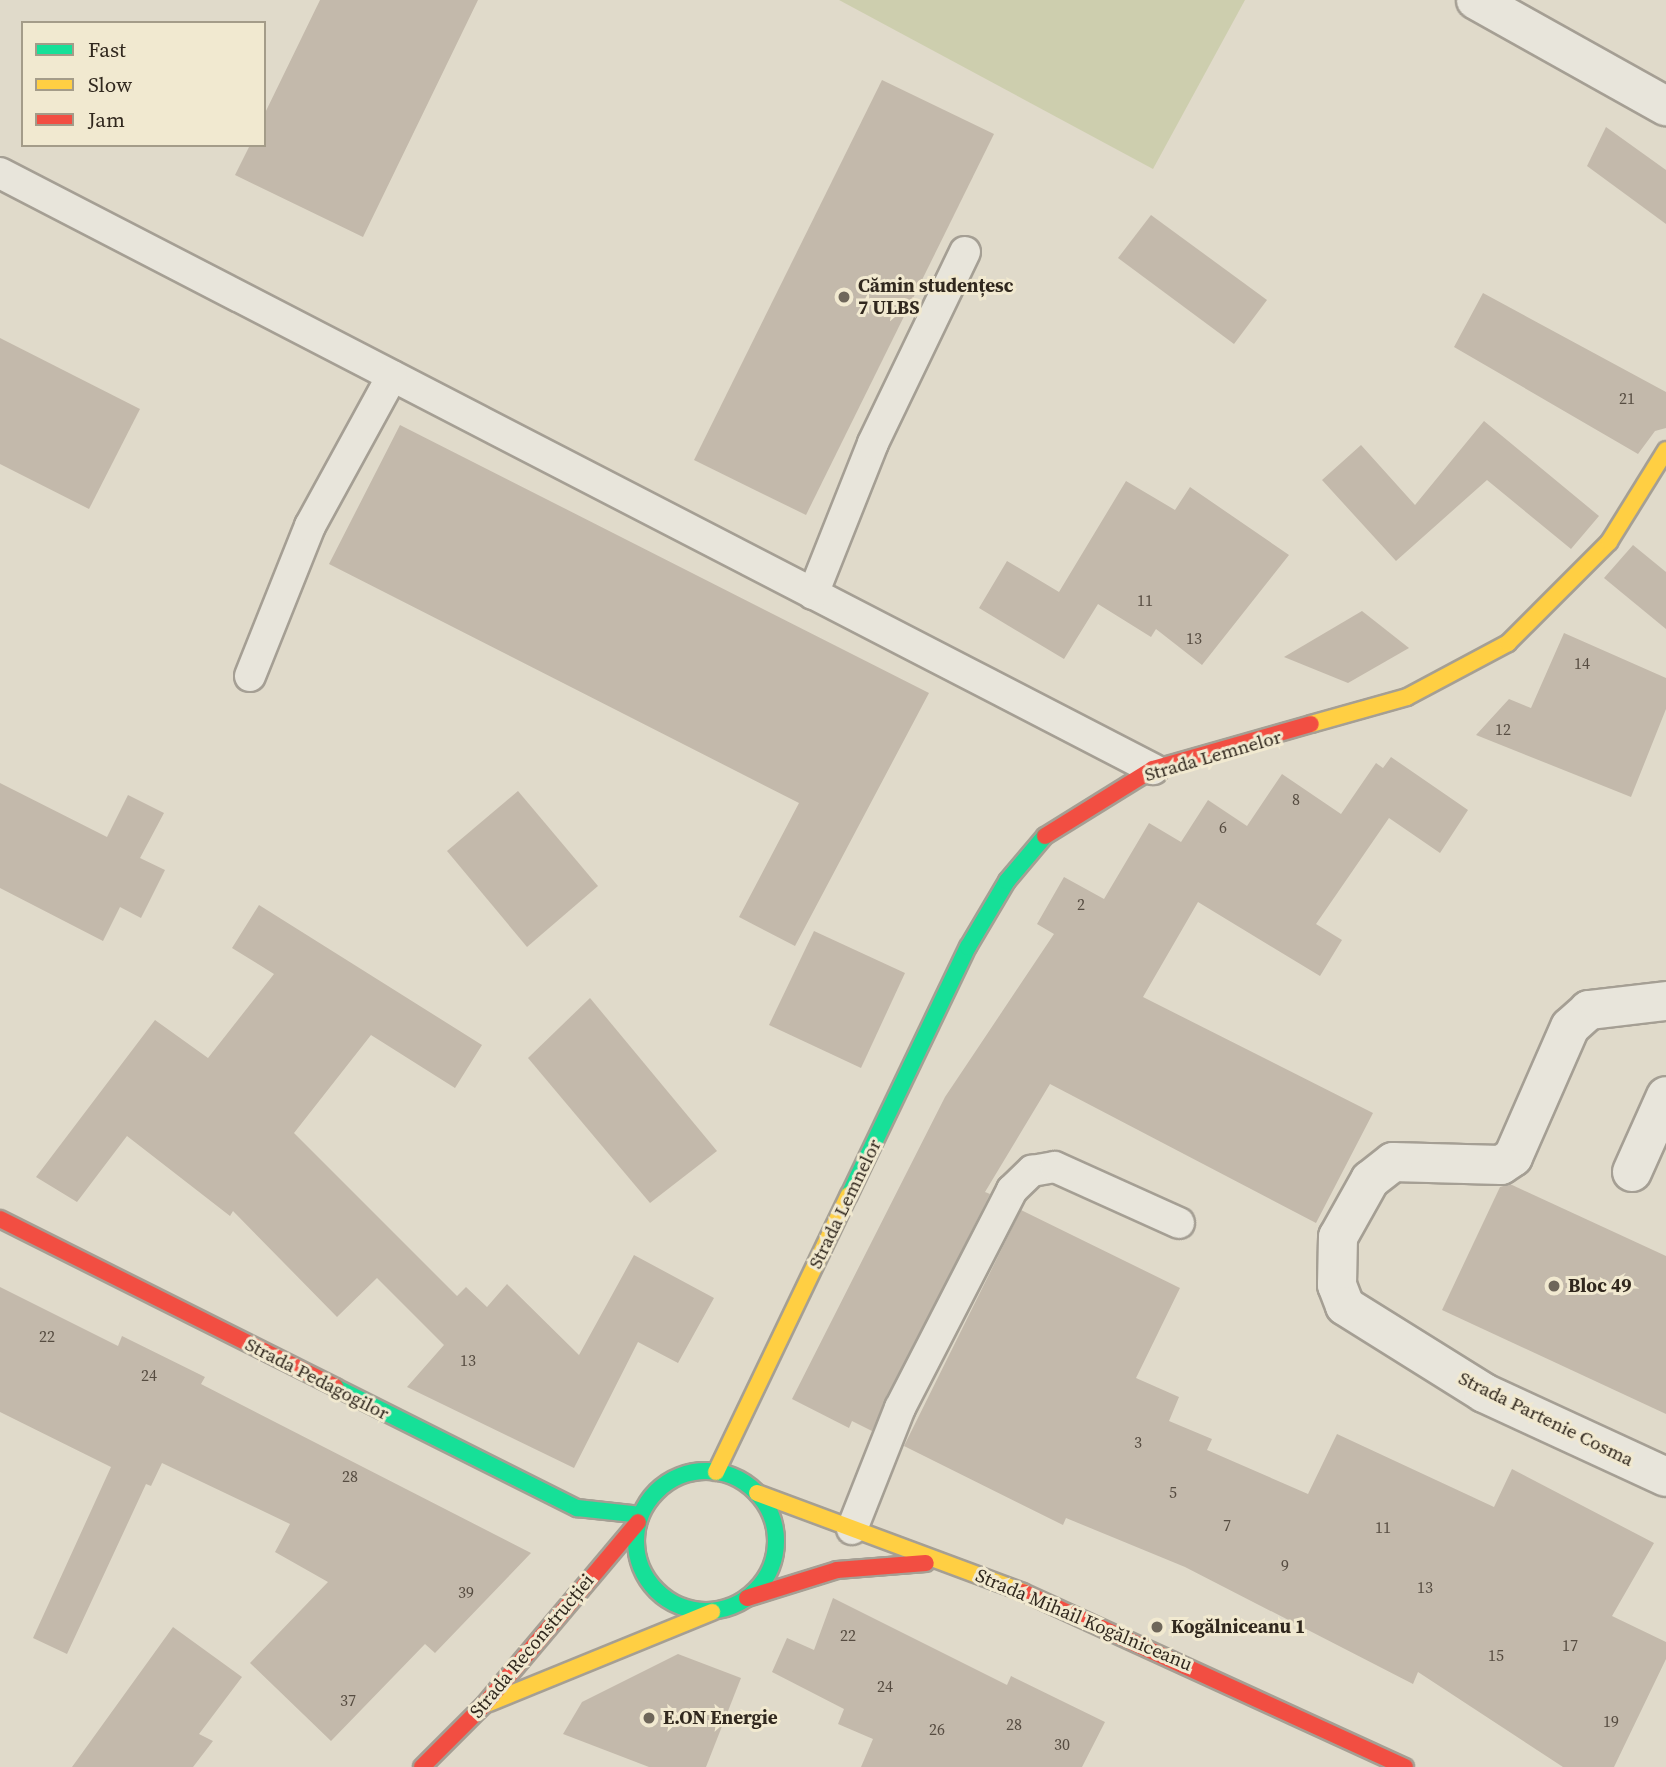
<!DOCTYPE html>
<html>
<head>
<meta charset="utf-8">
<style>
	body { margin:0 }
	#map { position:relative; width:1666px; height:1767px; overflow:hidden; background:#e0daca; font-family:"Source Serif 4",serif }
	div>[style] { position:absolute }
	.green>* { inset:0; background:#cdceae }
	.building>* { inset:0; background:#c3b9ab }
	.roads { filter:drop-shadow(2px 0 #a59f94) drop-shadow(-2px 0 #a59f94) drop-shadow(0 2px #a59f94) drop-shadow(0 -2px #a59f94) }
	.lane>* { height:30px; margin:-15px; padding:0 15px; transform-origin:15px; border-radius:15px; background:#e8e5db }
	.street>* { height:38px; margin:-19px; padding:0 19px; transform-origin:19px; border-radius:19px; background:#e8e5db }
	.fast>* { height:16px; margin:-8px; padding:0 8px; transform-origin:8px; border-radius:8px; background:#16e098 }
	.fast>.ring { margin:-8px; padding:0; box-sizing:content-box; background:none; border:16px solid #16e098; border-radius:50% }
	.slow>* { height:16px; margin:-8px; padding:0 8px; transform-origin:8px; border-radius:8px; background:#ffcf43 }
	.jam>* { height:16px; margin:-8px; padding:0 8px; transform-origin:8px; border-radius:8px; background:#f24e42 }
	.dots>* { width:19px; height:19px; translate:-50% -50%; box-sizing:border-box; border:4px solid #f1e9d0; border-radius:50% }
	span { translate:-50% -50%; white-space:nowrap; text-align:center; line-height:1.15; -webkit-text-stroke:6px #f1e9d0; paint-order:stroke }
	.number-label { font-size:16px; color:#564c41 }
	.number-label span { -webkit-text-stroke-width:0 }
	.poi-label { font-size:19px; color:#31281e; font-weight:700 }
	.left { translate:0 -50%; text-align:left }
	.street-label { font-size:19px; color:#31281e }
	.legend { position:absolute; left:21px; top:21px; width:245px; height:126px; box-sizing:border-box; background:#f1e9d0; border:2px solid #a49c89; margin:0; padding:9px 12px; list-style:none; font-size:21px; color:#31281e }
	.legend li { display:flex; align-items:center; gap:14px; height:35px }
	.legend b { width:35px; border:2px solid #a49c89 }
</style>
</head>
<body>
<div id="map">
	<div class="green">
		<i style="clip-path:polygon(839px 0,1245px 0,1153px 169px)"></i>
	</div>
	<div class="building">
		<i style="clip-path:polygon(320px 0,478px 0,363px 237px,235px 175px,250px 145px,264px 145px,264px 115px)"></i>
		<i style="clip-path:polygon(882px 80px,994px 134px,806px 515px,694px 460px)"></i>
		<i style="clip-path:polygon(1606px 127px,1666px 170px,1666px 224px,1587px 166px)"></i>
		<i style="clip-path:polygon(1151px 215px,1267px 300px,1234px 344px,1118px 258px)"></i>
		<i style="clip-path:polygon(1483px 293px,1666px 392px,1666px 428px,1655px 431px,1638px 454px,1454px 347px)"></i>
		<i style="clip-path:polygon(0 338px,140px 409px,89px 509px,0 464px)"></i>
		<i style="clip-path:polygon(1484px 421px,1599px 516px,1571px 549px,1487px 480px,1396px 561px,1322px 480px,1361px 445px,1415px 505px)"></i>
		<i style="clip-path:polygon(400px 425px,929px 693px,795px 946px,739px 917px,799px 803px,329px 564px)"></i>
		<i style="clip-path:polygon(1126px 481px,1175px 510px,1190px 487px,1289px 555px,1202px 665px,1156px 629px,1151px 637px,1098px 604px,1064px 659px,979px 608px,1007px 561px,1059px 592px)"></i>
		<i style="clip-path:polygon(1633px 545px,1666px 572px,1666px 629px,1604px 578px)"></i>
		<i style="clip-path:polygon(1362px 611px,1409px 648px,1348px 683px,1284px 657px)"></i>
		<i style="clip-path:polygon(1564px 633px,1666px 678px,1666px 709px,1631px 797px,1476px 735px,1509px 699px,1531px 708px)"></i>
		<i style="clip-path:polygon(1391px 757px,1468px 810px,1440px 853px,1389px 818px,1316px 924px,1342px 940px,1320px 976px,1198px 902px,1143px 997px,1373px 1113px,1316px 1223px,1050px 1084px,985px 1192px,990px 1194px,872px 1431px,852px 1421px,849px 1428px,792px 1399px,945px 1097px,1054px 934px,1037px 924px,1064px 877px,1104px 899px,1149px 823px,1181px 842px,1208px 800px,1247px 826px,1282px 774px,1341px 814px,1376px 763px,1383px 768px)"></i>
		<i style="clip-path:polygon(0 783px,107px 837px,128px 795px,164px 813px,140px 858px,165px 870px,141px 918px,120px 907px,103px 941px,0 888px)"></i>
		<i style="clip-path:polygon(518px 791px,598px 886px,527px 947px,447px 851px)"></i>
		<i style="clip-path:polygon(259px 905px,482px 1045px,455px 1088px,371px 1035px,294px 1133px,457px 1296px,466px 1287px,487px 1307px,507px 1284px,579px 1355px,634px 1255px,714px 1298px,678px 1363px,638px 1342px,574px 1468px,407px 1387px,444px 1345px,377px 1278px,337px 1317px,233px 1211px,230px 1216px,127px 1136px,77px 1202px,36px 1177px,155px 1020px,208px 1058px,274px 974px,232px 948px)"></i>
		<i style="clip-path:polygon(814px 931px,905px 973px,861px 1068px,769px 1025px)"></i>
		<i style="clip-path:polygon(590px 998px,717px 1151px,650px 1203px,528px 1058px)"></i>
		<i style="clip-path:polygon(1510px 1184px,1666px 1256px,1666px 1414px,1442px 1310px,1500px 1187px)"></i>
		<i style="clip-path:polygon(1021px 1210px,1180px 1288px,1136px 1378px,1179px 1397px,1169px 1421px,1212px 1439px,1207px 1450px,1308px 1494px,1337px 1434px,1494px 1507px,1512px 1469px,1654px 1543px,1612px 1616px,1666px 1642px,1666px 1659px,1614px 1767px,1563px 1767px,1418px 1672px,1413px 1684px,1185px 1567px,1066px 1518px,1063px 1525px,904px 1446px)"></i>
		<i style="clip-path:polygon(0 1287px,118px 1346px,122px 1336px,205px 1377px,201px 1384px,531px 1553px,435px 1653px,425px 1644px,331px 1741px,250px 1663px,328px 1582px,275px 1552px,290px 1524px,162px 1463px,151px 1486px,146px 1484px,67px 1654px,33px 1638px,111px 1467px,0 1412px)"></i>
		<i style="clip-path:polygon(833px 1598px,1007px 1685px,1011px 1676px,1105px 1722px,1082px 1767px,861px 1767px,873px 1739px,838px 1724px,844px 1709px,772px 1672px,787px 1638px,814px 1650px)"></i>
		<i style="clip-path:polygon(173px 1627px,242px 1677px,199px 1734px,213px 1741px,193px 1767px,72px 1767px)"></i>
		<i style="clip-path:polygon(678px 1654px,741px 1678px,706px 1767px,649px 1767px,563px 1734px,582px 1702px)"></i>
	</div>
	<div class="roads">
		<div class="lane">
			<i style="left:0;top:173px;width:1298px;rotate:27.34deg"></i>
			<i style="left:813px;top:594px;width:162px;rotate:-68.3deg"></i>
			<i style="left:873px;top:443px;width:212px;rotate:-64.3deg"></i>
			<i style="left:250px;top:676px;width:162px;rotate:-68.2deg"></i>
			<i style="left:310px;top:526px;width:171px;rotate:-61.3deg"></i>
			<i style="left:852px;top:1529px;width:130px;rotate:-68.4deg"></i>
			<i style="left:900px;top:1408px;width:245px;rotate:-62.8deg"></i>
			<i style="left:1012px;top:1190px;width:28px;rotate:-44deg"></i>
			<i style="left:1032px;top:1171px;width:23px;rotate:-10deg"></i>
			<i style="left:1055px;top:1167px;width:136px;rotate:24.3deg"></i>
		</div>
		<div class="street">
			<i style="left:1476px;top:0;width:218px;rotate:29.2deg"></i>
			<i style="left:1666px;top:1001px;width:78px;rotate:173.3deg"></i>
			<i style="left:1589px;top:1010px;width:25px;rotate:138deg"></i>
			<i style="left:1570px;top:1027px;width:142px;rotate:113.7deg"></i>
			<i style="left:1513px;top:1157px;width:14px;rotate:146deg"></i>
			<i style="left:1501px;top:1165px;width:108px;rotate:-178.4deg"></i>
			<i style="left:1393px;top:1162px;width:29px;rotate:142deg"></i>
			<i style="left:1370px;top:1180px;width:65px;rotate:119.3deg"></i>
			<i style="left:1338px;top:1237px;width:48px;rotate:91.2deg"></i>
			<i style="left:1337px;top:1285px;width:22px;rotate:69deg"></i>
			<i style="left:1345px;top:1306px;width:164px;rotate:32deg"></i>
			<i style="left:1484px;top:1393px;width:200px;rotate:24.8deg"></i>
			<i style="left:1632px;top:1172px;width:83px;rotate:-65.9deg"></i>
		</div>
		<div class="fast">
			<i style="left:849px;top:1195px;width:275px;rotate:-64.4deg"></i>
			<i style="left:968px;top:947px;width:77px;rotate:-59.4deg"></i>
			<i style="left:1007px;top:881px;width:59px;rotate:-49.8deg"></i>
			<i style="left:335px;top:1387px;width:271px;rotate:26.6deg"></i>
			<i style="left:577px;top:1508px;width:64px;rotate:6.2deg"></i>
			<i class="ring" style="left:636px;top:1471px;width:124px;height:124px"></i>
		</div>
		<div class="slow">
			<i style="left:1311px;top:724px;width:100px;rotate:-15.7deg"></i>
			<i style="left:1407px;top:697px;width:115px;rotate:-28.1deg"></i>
			<i style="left:1508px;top:643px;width:143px;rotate:-45deg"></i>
			<i style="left:1609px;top:542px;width:108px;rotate:-58.2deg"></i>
			<i style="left:716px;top:1472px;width:307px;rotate:-64.4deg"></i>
			<i style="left:757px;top:1493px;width:284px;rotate:20.4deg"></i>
			<i style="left:489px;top:1703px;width:241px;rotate:-22.2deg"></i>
		</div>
		<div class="jam">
			<i style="left:1045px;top:836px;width:127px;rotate:-31.8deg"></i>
			<i style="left:1153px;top:769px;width:164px;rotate:-15.9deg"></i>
			<i style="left:0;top:1219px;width:375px;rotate:26.6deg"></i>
			<i style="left:1023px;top:1592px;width:420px;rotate:24.6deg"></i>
			<i style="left:747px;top:1598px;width:94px;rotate:-17.3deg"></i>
			<i style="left:837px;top:1570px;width:89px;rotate:-4.5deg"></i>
			<i style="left:422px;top:1767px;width:88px;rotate:-45deg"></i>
			<i style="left:484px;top:1705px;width:239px;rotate:-49.9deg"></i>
		</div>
	</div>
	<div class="dots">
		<i style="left:844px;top:297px;background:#6e665a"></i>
		<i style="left:1554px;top:1286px;background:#6e665a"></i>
		<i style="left:1157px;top:1627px;background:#6e665a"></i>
		<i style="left:649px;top:1718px;background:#6e665a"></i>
	</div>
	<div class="number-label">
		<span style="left:1627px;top:398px">21</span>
		<span style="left:1145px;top:600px">11</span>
		<span style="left:1194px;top:638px">13</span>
		<span style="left:1582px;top:663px">14</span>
		<span style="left:1503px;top:729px">12</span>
		<span style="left:1296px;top:799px">8</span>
		<span style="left:1223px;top:827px">6</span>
		<span style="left:1081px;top:904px">2</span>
		<span style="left:47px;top:1336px">22</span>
		<span style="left:468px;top:1360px">13</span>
		<span style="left:149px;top:1375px">24</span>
		<span style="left:1138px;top:1442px">3</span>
		<span style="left:350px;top:1476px">28</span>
		<span style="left:1173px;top:1492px">5</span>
		<span style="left:1227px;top:1525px">7</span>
		<span style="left:1383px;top:1527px">11</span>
		<span style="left:1285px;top:1565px">9</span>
		<span style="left:1425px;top:1587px">13</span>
		<span style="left:466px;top:1592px">39</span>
		<span style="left:848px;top:1635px">22</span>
		<span style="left:1570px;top:1645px">17</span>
		<span style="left:1496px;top:1655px">15</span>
		<span style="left:885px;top:1686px">24</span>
		<span style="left:348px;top:1700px">37</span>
		<span style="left:1611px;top:1721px">19</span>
		<span style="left:1014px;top:1724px">28</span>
		<span style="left:937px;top:1729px">26</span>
		<span style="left:1062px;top:1744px">30</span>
	</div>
	<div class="poi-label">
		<span class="left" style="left:858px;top:297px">Cămin studențesc<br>7 ULBS</span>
		<span class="left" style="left:1568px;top:1286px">Bloc 49</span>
		<span class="left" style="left:1171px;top:1627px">Kogălniceanu 1</span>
		<span class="left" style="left:663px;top:1718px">E.ON Energie</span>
	</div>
	<div class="street-label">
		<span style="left:1213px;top:756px;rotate:-16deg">Strada Lemnelor</span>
		<span style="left:845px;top:1204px;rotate:-64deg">Strada Lemnelor</span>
		<span style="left:317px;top:1379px;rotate:27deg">Strada Pedagogilor</span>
		<span style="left:1546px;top:1419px;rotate:26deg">Strada Partenie Cosma</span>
		<span style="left:1084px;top:1620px;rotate:23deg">Strada Mihail Kogălniceanu</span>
		<span style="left:532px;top:1646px;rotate:-50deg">Strada Reconstrucției</span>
	</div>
	<ul class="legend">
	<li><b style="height:9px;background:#16e098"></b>Fast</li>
	<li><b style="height:9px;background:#ffcf43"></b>Slow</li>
	<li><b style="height:9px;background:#f24e42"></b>Jam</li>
	</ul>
</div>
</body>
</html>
